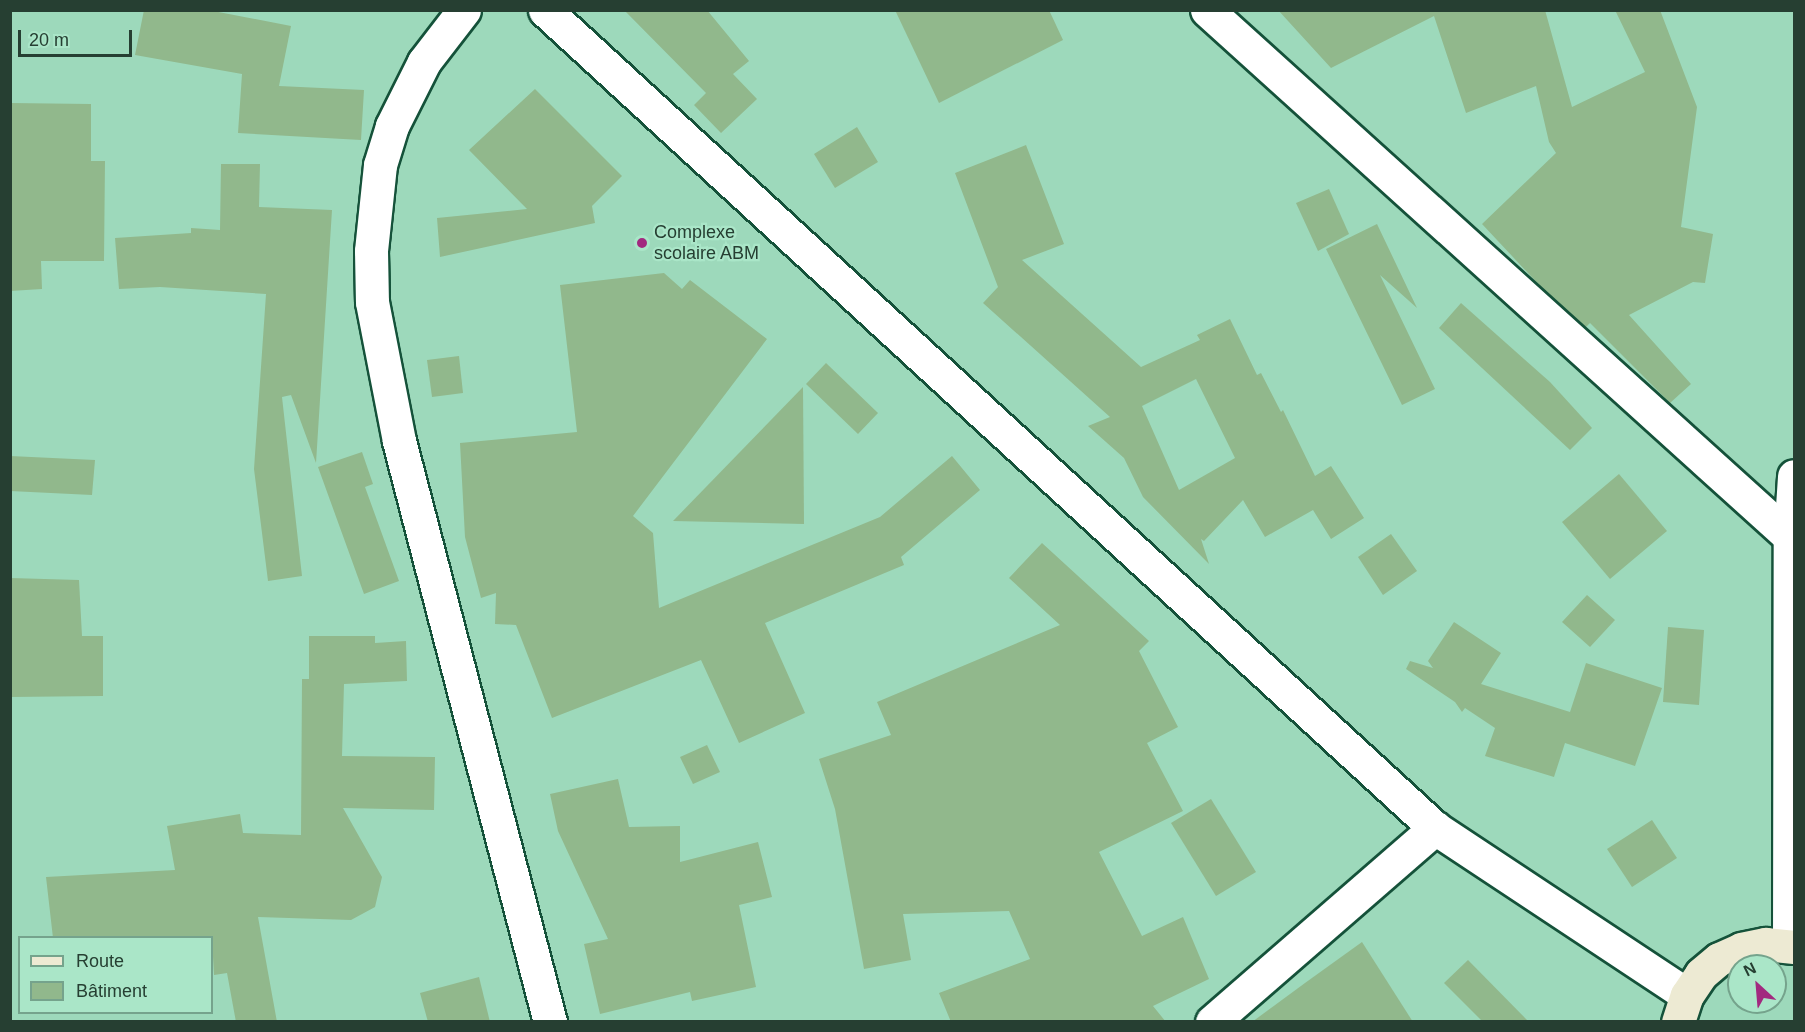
<!DOCTYPE html>
<html>
<head>
<meta charset="utf-8">
<style>
	body { margin:0 }
	#map { position:relative; width:1805px; height:1032px; overflow:hidden; background:#9dd9bb; font-family:Arial,sans-serif }
	div>[style] { position:absolute }
	.building>* { inset:0; background:#91b88c }
	.roads { filter:drop-shadow(2px 0 #15523a) drop-shadow(-2px 0 #15523a) drop-shadow(0 2px #15523a) drop-shadow(0 -2px #15523a) }
	.minor>* { height:33px; margin:-16.5px; padding:0 16.5px; transform-origin:16.5px; border-radius:16.5px; background:#fff }
	.tertiary>* { height:33px; margin:-16.5px; padding:0 16.5px; transform-origin:16.5px; border-radius:16.5px; background:#fff }
	.secondary>* { height:33px; margin:-16.5px; padding:0 16.5px; transform-origin:16.5px; border-radius:16.5px; background:#edead3 }
	.dots>* { width:16px; height:16px; translate:-50% -50%; box-sizing:border-box; border:3px solid #aae6c8; border-radius:50% }
	span { translate:-50% -50%; white-space:nowrap; text-align:center; line-height:1.15; -webkit-text-stroke:4.5px #aae6c8; paint-order:stroke }
	.poi-label { font-size:18px; color:#263f32 }
	.left { translate:0 -50%; text-align:left }
	.frame { position:absolute; inset:0; border:12px solid #263f32; pointer-events:none }
	.legend { position:absolute; left:18px; top:936px; width:195px; height:78px; box-sizing:border-box; background:#aae6c8; border:2px solid #75a38c; margin:0; padding:8px 10px; list-style:none; font-size:18px; color:#263f32 }
	.legend li { display:flex; align-items:center; gap:12px; height:30px }
	.legend b { width:30px; border:2px solid #75a38c }
	.north { position:absolute; left:1727px; top:954px; width:60px; height:60px; box-sizing:border-box; background:#aae6c8; border:2px solid #75a38c; border-radius:50%; rotate:334deg; font-size:16px; font-weight:700; line-height:24px; text-align:center; color:#263f32 }
	.north::after { content:''; display:block; margin:auto; width:21px; height:27px; background:#a2297f; clip-path:polygon(50% 0,100% 100%,50% 72%,0 100%) }
	.scale { position:absolute; left:18px; top:30px; width:114px; height:27px; box-sizing:border-box; border:3px solid #263f32; border-top:0; padding-left:8px; font-size:18px; line-height:21px; white-space:nowrap; color:#263f32; -webkit-text-stroke:4px #aae6c8; paint-order:stroke }
</style>
</head>
<body>
<div id="map">
	<div class="building">
		<i style="clip-path:polygon(144px 10px,208px 10px,291px 26px,279px 86px,364px 90px,361px 140px,238px 133px,242px 74px,135px 55px)"></i>
		<i style="clip-path:polygon(624px 10px,707px 10px,749px 61px,733px 74px,757px 99px,721px 133px,694px 105px,706px 93px)"></i>
		<i style="clip-path:polygon(895px 10px,1049px 10px,1063px 40px,939px 103px)"></i>
		<i style="clip-path:polygon(1278px 10px,1545px 10px,1572px 107px,1645px 72px,1615px 10px,1660px 10px,1697px 107px,1681px 227px,1713px 234px,1705px 283px,1693px 282px,1629px 315px,1691px 384px,1670px 403px,1590px 323px,1586px 327px,1543px 289px,1482px 224px,1556px 153px,1549px 142px,1536px 86px,1466px 113px,1434px 16px,1331px 68px)"></i>
		<i style="clip-path:polygon(535px 89px,622px 176px,592px 206px,595px 223px,440px 257px,437px 218px,527px 209px,469px 150px)"></i>
		<i style="clip-path:polygon(10px 103px,91px 104px,91px 161px,105px 161px,104px 261px,41px 261px,42px 289px,10px 291px)"></i>
		<i style="clip-path:polygon(857px 127px,878px 162px,835px 188px,814px 154px)"></i>
		<i style="clip-path:polygon(evenodd,1026px 145px,1064px 244px,1022px 260px,1141px 367px,1200px 340px,1197px 335px,1230px 319px,1257px 375px,1261px 373px,1281px 412px,1283px 410px,1315px 476px,1331px 466px,1364px 518px,1331px 539px,1313px 510px,1265px 537px,1243px 500px,1204px 541px,1201px 539px,1209px 564px,1143px 497px,1124px 458px,1088px 426px,1110px 417px,983px 303px,998px 287px,955px 173px,1026px 145px,1196px 379px,1235px 458px,1179px 490px,1142px 406px,1196px 379px)"></i>
		<i style="clip-path:polygon(221px 164px,260px 164px,259px 207px,332px 210px,316px 463px,291px 395px,282px 397px,302px 576px,268px 581px,254px 469px,266px 294px,160px 287px,119px 289px,115px 238px,191px 233px,191px 228px,220px 230px)"></i>
		<i style="clip-path:polygon(1329px 189px,1349px 234px,1318px 251px,1296px 203px)"></i>
		<i style="clip-path:polygon(1377px 224px,1417px 308px,1380px 275px,1435px 389px,1402px 405px,1326px 249px)"></i>
		<i style="clip-path:polygon(664px 273px,682px 289px,690px 280px,767px 339px,633px 516px,653px 533px,659px 608px,880px 517px,952px 456px,980px 490px,901px 557px,904px 565px,765px 623px,805px 713px,739px 743px,701px 660px,552px 718px,516px 625px,495px 624px,496px 593px,481px 598px,465px 537px,460px 443px,577px 432px,560px 285px)"></i>
		<i style="clip-path:polygon(1461px 303px,1550px 382px,1592px 428px,1570px 450px,1439px 328px)"></i>
		<i style="clip-path:polygon(459px 356px,463px 393px,432px 397px,427px 360px)"></i>
		<i style="clip-path:polygon(826px 363px,878px 413px,858px 434px,806px 384px)"></i>
		<i style="clip-path:polygon(803px 387px,804px 524px,673px 521px)"></i>
		<i style="clip-path:polygon(362px 452px,373px 484px,365px 487px,399px 581px,364px 594px,318px 467px)"></i>
		<i style="clip-path:polygon(10px 456px,95px 460px,92px 495px,10px 491px)"></i>
		<i style="clip-path:polygon(1619px 474px,1667px 531px,1610px 579px,1562px 522px)"></i>
		<i style="clip-path:polygon(1391px 534px,1417px 571px,1383px 595px,1358px 557px)"></i>
		<i style="clip-path:polygon(1042px 543px,1149px 641px,1139px 651px,1178px 727px,1147px 743px,1183px 811px,1099px 852px,1142px 936px,1183px 917px,1209px 979px,1153px 1006px,1166px 1022px,951px 1022px,939px 993px,1030px 959px,1009px 911px,903px 914px,911px 960px,864px 969px,835px 809px,819px 759px,891px 735px,877px 702px,1060px 625px,1009px 578px)"></i>
		<i style="clip-path:polygon(10px 578px,79px 580px,82px 636px,103px 636px,103px 696px,10px 697px)"></i>
		<i style="clip-path:polygon(1587px 595px,1615px 620px,1590px 647px,1562px 622px)"></i>
		<i style="clip-path:polygon(1454px 622px,1501px 653px,1481px 684px,1570px 712px,1586px 663px,1662px 688px,1635px 766px,1565px 743px,1554px 777px,1485px 756px,1495px 728px,1465px 708px,1462px 712px,1455px 702px,1406px 669px,1410px 661px,1433px 668px,1428px 661px)"></i>
		<i style="clip-path:polygon(1668px 627px,1704px 630px,1699px 705px,1663px 702px)"></i>
		<i style="clip-path:polygon(309px 636px,375px 636px,375px 643px,406px 641px,407px 681px,344px 684px,342px 756px,435px 757px,434px 810px,343px 808px,382px 877px,375px 907px,351px 920px,258px 917px,277px 1022px,236px 1022px,227px 973px,214px 975px,212px 938px,53px 938px,46px 877px,175px 870px,167px 826px,240px 814px,243px 833px,301px 835px,302px 679px,309px 679px)"></i>
		<i style="clip-path:polygon(707px 745px,720px 772px,693px 784px,680px 757px)"></i>
		<i style="clip-path:polygon(618px 779px,629px 827px,680px 826px,680px 862px,758px 842px,772px 897px,739px 905px,756px 987px,692px 1001px,690px 992px,600px 1014px,584px 944px,608px 939px,558px 831px,550px 794px)"></i>
		<i style="clip-path:polygon(1211px 799px,1256px 872px,1216px 896px,1171px 823px)"></i>
		<i style="clip-path:polygon(1652px 820px,1677px 858px,1632px 887px,1607px 849px)"></i>
		<i style="clip-path:polygon(1362px 942px,1413px 1022px,1252px 1022px,1305px 983px)"></i>
		<i style="clip-path:polygon(1468px 960px,1529px 1022px,1483px 1022px,1444px 983px)"></i>
		<i style="clip-path:polygon(479px 977px,490px 1022px,428px 1022px,420px 993px)"></i>
	</div>
	<div class="roads">
		<div class="minor">
			<i style="left:464px;top:10px;width:66px;rotate:127.6deg"></i>
			<i style="left:424px;top:62px;width:72px;rotate:116.6deg"></i>
			<i style="left:392px;top:126px;width:41px;rotate:107.1deg"></i>
			<i style="left:380px;top:165px;width:86px;rotate:96deg"></i>
			<i style="left:371px;top:251px;width:51px;rotate:88.9deg"></i>
			<i style="left:372px;top:302px;width:142px;rotate:79deg"></i>
			<i style="left:399px;top:441px;width:600px;rotate:75.43deg"></i>
			<i style="left:1207px;top:10px;width:786px;rotate:42.11deg"></i>
			<i style="left:1790px;top:537px;width:5px;rotate:-37deg"></i>
			<i style="left:1789px;top:945px;width:408px;rotate:-89.9deg"></i>
			<i style="left:1790px;top:537px;width:61px;rotate:-86.2deg"></i>
			<i style="left:1212px;top:1022px;width:296px;rotate:-41deg"></i>
		</div>
		<div class="tertiary">
			<i style="left:545px;top:10px;width:1209px;rotate:42.59deg"></i>
			<i style="left:1435px;top:828px;width:302px;rotate:33.5deg"></i>
		</div>
		<div class="secondary">
			<i style="left:1678px;top:1022px;width:28px;rotate:-72deg"></i>
			<i style="left:1687px;top:995px;width:25px;rotate:-56deg"></i>
			<i style="left:1701px;top:974px;width:23px;rotate:-40deg"></i>
			<i style="left:1719px;top:959px;width:24px;rotate:-24deg"></i>
			<i style="left:1741px;top:949px;width:25px;rotate:-12deg"></i>
			<i style="left:1765px;top:944px;width:29px;rotate:6deg"></i>
		</div>
	</div>
	<div class="dots">
		<i style="left:642px;top:243px;background:#a2297f"></i>
	</div>
	<div class="poi-label">
		<span class="left" style="left:654px;top:243px">Complexe<br>scolaire ABM</span>
	</div>
	<div class="frame"></div>
	<ul class="legend">
	<li><b style="height:8px;background:#edead3"></b>Route</li>
	<li><b style="height:16px;background:#91b88c"></b>Bâtiment</li>
	</ul>
	<div class="north">N</div>
	<div class="scale">20 m</div>
</div>
</body>
</html>
